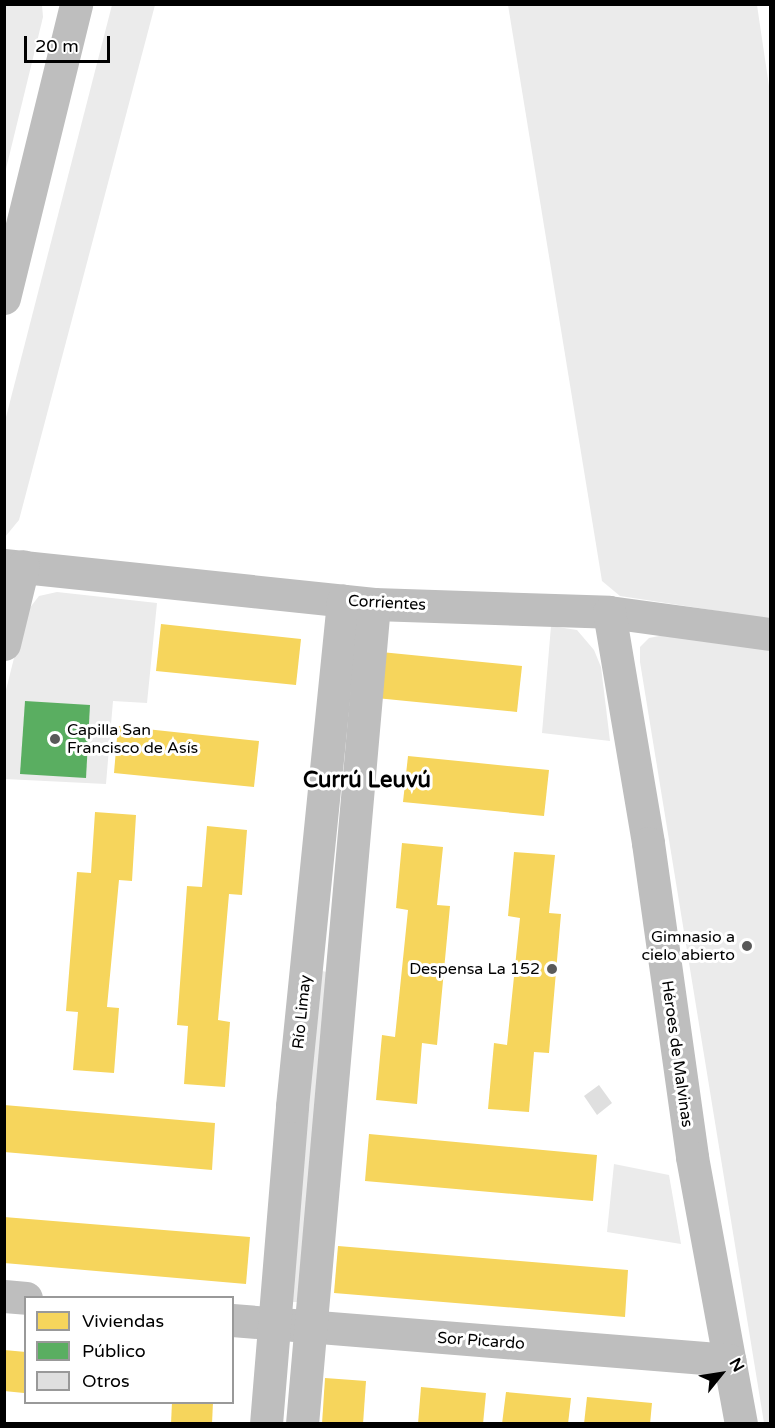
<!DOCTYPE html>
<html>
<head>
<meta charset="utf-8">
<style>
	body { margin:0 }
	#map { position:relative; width:775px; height:1428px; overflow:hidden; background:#fff; font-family:"Varela Round",sans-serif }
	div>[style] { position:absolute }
	.green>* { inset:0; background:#ebebeb }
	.homes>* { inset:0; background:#f6d55c }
	.public>* { inset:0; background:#5aae61 }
	.building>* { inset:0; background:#dfdfdf }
	.minor>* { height:33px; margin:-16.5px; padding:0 16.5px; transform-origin:16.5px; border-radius:16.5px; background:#bebebe }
	.dots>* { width:16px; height:16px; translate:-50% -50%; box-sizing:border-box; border:3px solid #fff; border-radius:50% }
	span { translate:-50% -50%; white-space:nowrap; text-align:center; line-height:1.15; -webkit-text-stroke:6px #fff; paint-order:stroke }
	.street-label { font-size:16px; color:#000 }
	.poi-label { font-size:16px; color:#000 }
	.left { translate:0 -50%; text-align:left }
	.right { translate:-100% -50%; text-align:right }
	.district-label { font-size:22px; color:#000; font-weight:700 }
	.frame { position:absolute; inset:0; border:6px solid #000; pointer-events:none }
	.legend { position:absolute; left:24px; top:1296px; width:210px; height:108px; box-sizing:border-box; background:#fff; border:2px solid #999; margin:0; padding:8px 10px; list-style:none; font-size:18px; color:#000 }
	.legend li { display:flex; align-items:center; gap:12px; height:30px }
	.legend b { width:30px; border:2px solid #999 }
	.north { position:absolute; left:691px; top:1344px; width:60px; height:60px; -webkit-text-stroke:4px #fff; paint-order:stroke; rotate:60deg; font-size:16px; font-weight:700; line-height:24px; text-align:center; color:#000 }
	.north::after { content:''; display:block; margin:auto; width:21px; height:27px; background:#000; clip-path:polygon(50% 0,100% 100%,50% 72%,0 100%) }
	.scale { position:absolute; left:24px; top:36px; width:86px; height:27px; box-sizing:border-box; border:3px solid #000; border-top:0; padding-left:8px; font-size:18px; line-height:21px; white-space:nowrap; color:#000; -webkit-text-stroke:4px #fff; paint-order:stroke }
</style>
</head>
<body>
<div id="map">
	<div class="green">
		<i style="clip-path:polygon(5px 4px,42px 5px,43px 17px,5px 173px)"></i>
		<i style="clip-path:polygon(112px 5px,155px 5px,19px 520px,5px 537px,5px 421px)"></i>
		<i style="clip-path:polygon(508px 5px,757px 5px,770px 93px,770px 619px,620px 596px,602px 581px)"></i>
		<i style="clip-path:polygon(57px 592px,157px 603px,147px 703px,113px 701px,106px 784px,5px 779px,5px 694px,25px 614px,39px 596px)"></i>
		<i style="clip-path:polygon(551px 626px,577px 630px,594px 650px,601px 667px,610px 741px,542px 733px)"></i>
		<i style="clip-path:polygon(664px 635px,770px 649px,770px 1423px,764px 1423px,640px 662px,640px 647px,649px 638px)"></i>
		<i style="clip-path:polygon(322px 971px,327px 972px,298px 1302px,292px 1302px,318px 975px)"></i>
		<i style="clip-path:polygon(614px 1164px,669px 1175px,681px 1244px,607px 1232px)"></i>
	</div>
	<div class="homes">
		<i style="clip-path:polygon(161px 624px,301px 639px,296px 685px,156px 671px)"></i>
		<i style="clip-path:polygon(381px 652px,522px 666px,517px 712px,376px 698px)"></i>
		<i style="clip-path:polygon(118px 726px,259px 741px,254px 787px,114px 773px)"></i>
		<i style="clip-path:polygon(408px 756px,549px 770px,544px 816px,403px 802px)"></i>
		<i style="clip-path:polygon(95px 812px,136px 815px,132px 881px,119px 880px,107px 1007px,119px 1008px,114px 1073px,73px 1070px,78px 1012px,66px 1011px,77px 872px,91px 873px)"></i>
		<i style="clip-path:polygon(207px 826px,247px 830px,242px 895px,229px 894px,218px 1020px,230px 1022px,225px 1087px,184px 1084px,188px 1026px,177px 1025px,187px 886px,202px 887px)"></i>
		<i style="clip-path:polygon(402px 843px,443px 847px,437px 905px,450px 906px,437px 1045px,422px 1043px,417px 1104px,376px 1100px,382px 1035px,395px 1037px,408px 910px,396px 908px)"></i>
		<i style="clip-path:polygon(514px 852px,555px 855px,549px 913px,561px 914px,549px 1053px,534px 1052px,529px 1112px,488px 1109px,494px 1043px,507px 1045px,520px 918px,508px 916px)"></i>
		<i style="clip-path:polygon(4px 1105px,215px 1123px,212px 1170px,4px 1152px)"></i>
		<i style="clip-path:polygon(369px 1134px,597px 1155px,593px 1201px,365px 1181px)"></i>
		<i style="clip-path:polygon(4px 1217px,250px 1237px,246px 1284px,4px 1263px)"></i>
		<i style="clip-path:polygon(338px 1246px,628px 1270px,625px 1317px,334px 1293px)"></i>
		<i style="clip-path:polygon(4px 1350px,26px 1352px,24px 1393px,4px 1391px)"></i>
		<i style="clip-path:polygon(325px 1378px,366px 1381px,363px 1424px,322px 1424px)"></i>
		<i style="clip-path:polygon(421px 1387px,486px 1393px,483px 1424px,418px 1424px)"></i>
		<i style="clip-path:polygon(506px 1392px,571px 1398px,568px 1424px,502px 1424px)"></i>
		<i style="clip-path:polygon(587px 1397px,652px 1403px,650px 1424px,584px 1424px)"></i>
		<i style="clip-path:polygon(172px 1402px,213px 1402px,212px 1424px,171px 1424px)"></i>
	</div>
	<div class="public">
		<i style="clip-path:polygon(25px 701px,90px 705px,86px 778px,20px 774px)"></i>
	</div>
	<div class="building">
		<i style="clip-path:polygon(599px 1085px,612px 1103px,597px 1115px,584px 1096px)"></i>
	</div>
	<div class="minor">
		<i style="left:4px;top:298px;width:303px;rotate:-76.2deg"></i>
		<i style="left:4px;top:565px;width:372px;rotate:6deg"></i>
		<i style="left:374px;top:604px;width:235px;rotate:1.9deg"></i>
		<i style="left:609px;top:612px;width:162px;rotate:7.8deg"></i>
		<i style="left:609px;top:612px;width:234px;rotate:80.4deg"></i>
		<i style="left:648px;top:843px;width:317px;rotate:82deg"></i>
		<i style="left:692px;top:1157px;width:271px;rotate:79.6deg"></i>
		<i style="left:4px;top:644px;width:80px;rotate:-76.3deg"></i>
		<i style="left:4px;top:1296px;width:22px;rotate:5deg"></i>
		<i style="left:232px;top:1320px;width:499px;rotate:4.6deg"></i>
		<i style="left:266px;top:1424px;width:319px;rotate:-85.3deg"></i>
		<i style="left:292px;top:1106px;width:508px;rotate:-84.23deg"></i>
		<i style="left:302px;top:1424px;width:823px;rotate:-84.98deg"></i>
	</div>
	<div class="dots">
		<i style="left:55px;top:739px;background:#595959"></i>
		<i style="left:747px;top:946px;background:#595959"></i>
		<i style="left:552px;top:969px;background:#595959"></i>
	</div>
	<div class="street-label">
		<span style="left:387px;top:603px;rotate:3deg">Corrientes</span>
		<span style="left:302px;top:1012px;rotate:-84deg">Río Limay</span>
		<span style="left:677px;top:1054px;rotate:82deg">Héroes de Malvinas</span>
		<span style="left:481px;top:1341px;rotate:4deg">Sor Picardo</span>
	</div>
	<div class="poi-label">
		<span class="left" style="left:67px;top:739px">Capilla San<br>Francisco de Asís</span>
		<span class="right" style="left:735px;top:946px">Gimnasio a<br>cielo abierto</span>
		<span class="right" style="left:540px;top:969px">Despensa La 152</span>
	</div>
	<div class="district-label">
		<span style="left:367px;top:781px">Currú Leuvú</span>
	</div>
	<div class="frame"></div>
	<ul class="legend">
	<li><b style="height:16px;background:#f6d55c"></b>Viviendas</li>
	<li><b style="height:16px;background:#5aae61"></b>Público</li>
	<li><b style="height:16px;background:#dfdfdf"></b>Otros</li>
	</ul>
	<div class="north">N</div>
	<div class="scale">20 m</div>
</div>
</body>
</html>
